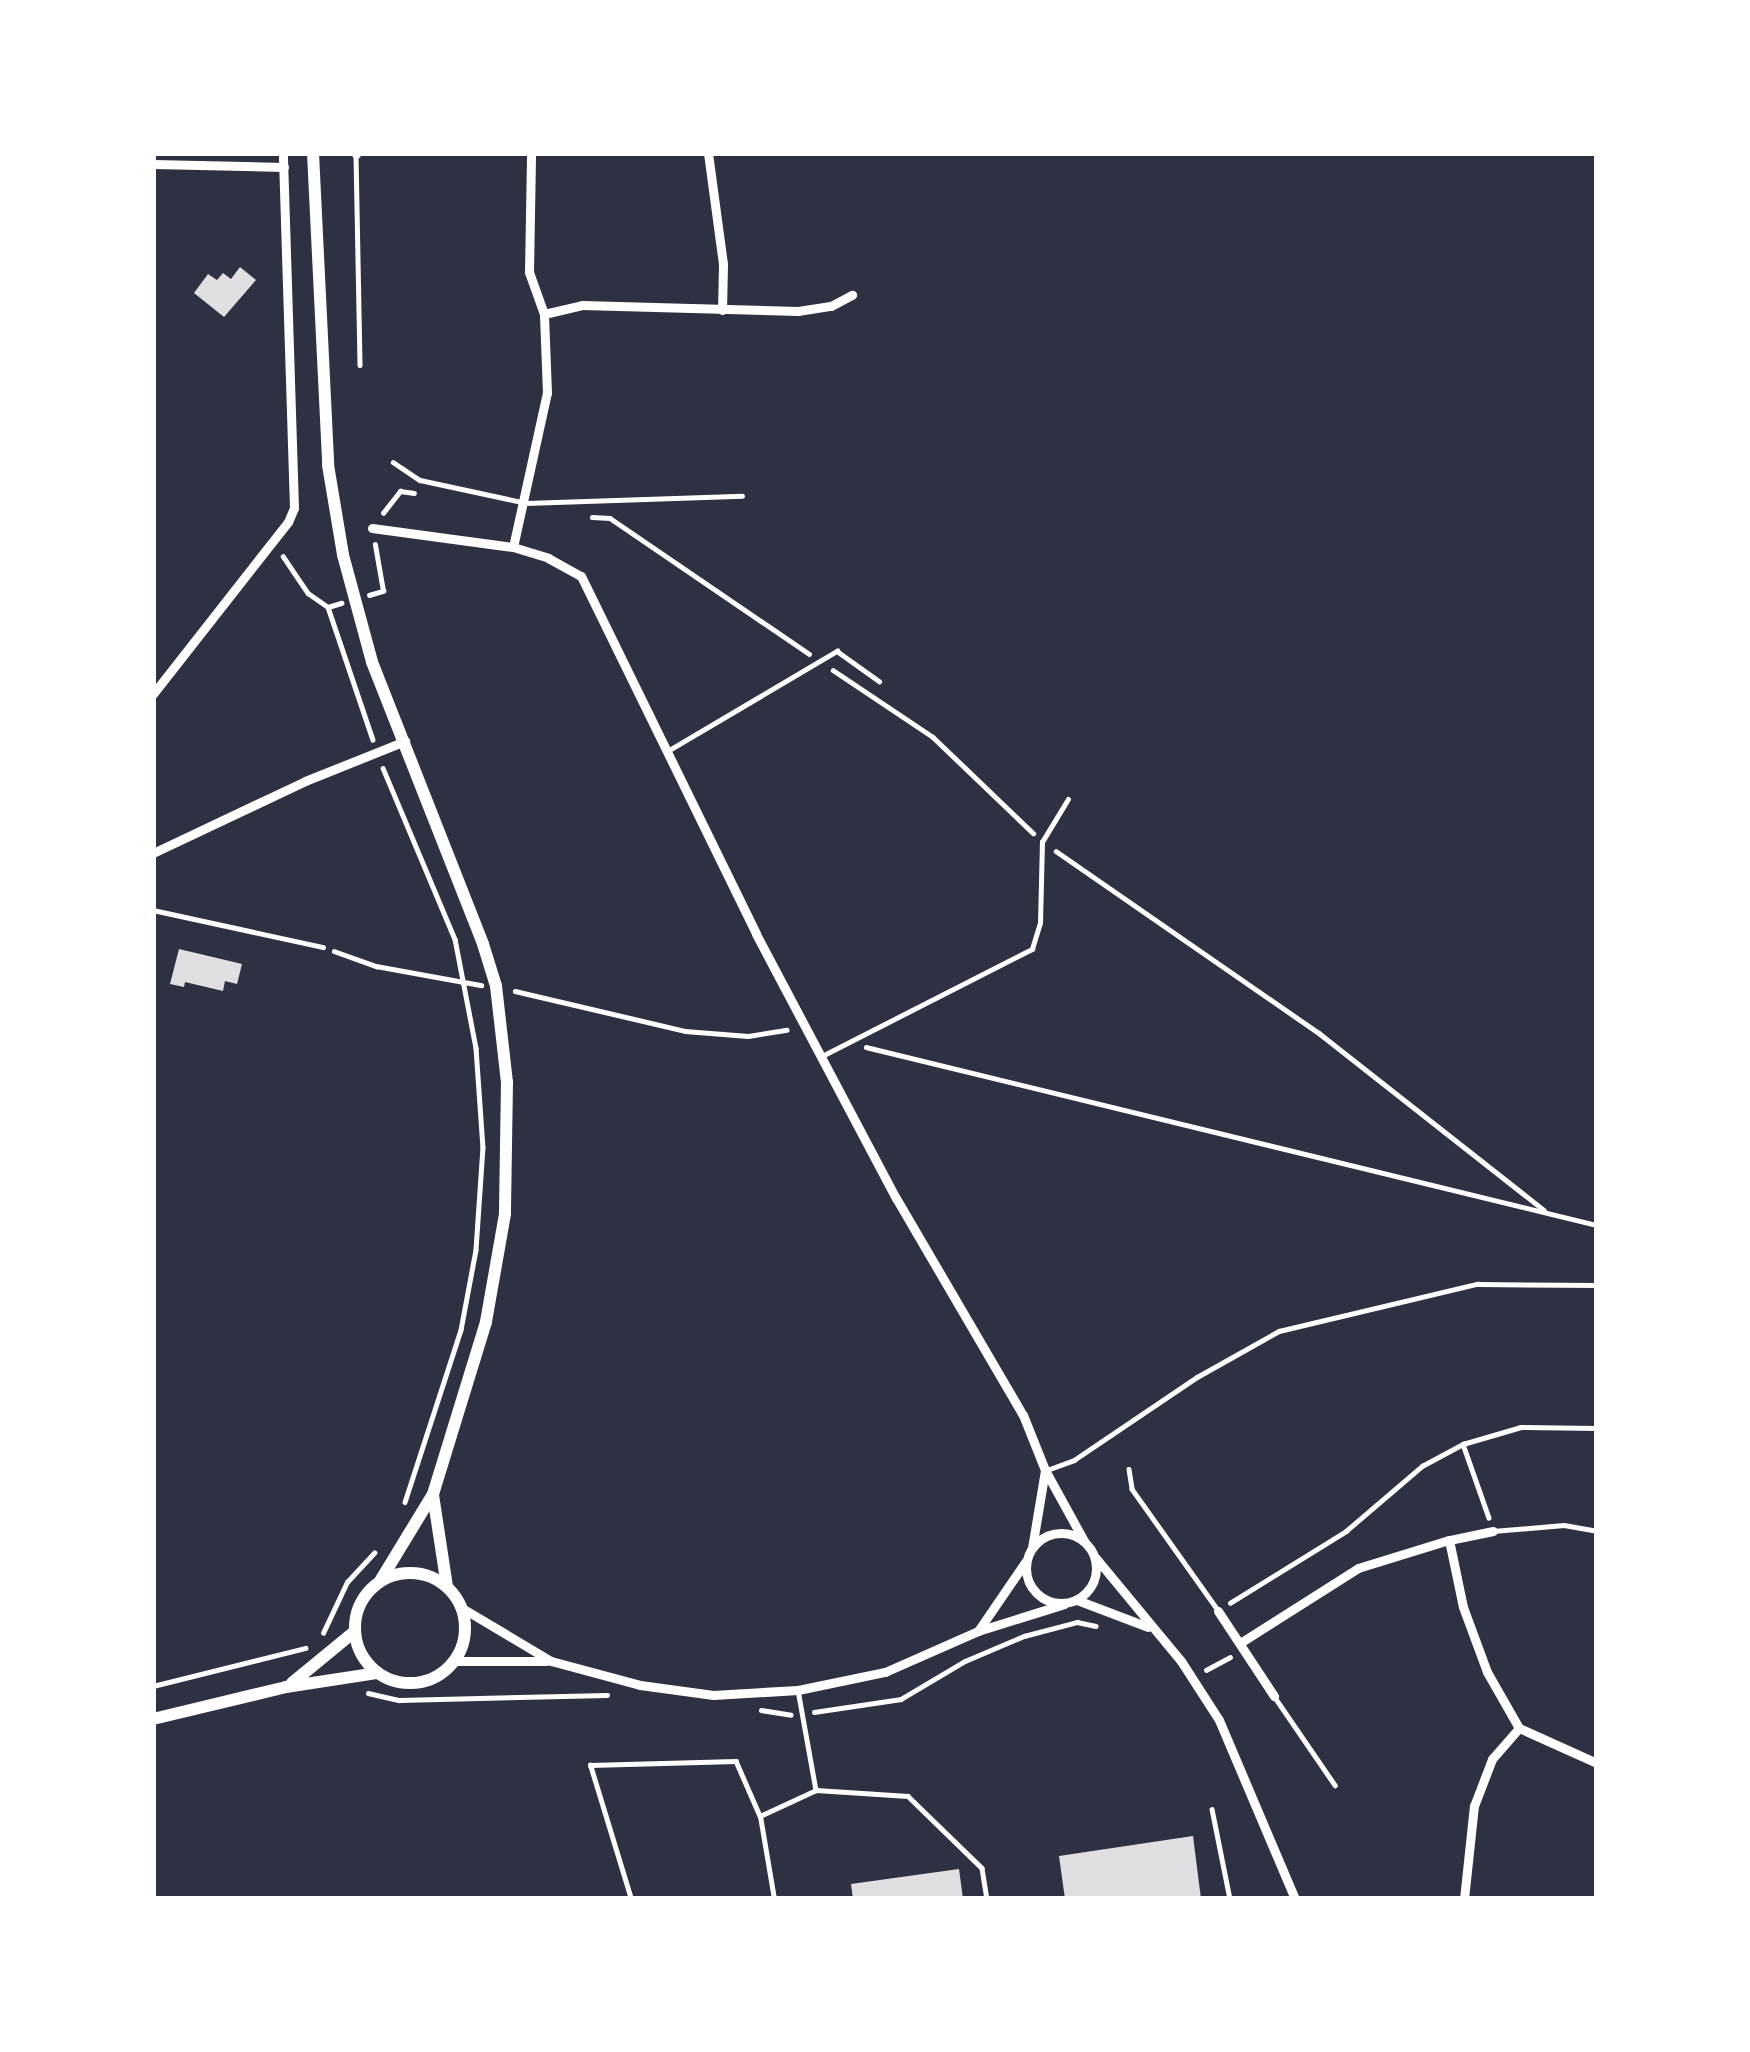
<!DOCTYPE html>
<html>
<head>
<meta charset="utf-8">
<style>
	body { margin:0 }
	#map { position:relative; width:1750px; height:2052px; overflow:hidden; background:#2d3142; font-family:Mulish,sans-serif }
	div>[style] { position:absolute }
	.building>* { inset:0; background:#e0e0e3 }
	.path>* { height:4.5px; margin:-2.25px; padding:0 2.25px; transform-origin:2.25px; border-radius:2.25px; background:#fff }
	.service>* { height:4.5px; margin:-2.25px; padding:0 2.25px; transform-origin:2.25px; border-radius:2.25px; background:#fff }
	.minor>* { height:9px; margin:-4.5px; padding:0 4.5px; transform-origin:4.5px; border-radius:4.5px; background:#fff }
	.minor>.ring { margin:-4.5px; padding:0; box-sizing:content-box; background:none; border:9px solid #fff; border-radius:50% }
	.tertiary>* { height:12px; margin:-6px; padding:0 6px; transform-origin:6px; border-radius:6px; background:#fff }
	.tertiary>.ring { margin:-6px; padding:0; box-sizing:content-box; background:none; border:12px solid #fff; border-radius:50% }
	span { translate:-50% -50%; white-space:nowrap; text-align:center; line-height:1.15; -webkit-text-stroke:9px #fff; paint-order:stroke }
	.frame { position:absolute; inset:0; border:156px solid #fff; pointer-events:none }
</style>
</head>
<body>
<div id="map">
	<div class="building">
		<i style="clip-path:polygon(240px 267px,256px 280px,224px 317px,194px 293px,208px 274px,217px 280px,223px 273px,231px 279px)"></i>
		<i style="clip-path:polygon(179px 949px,242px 964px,237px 984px,225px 981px,223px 991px,185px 982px,184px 987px,170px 984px)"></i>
		<i style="clip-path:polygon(1193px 1836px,1201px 1899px,1065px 1899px,1059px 1856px)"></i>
		<i style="clip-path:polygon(959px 1869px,963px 1899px,853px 1899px,851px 1884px)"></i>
	</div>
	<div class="path">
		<i style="left:383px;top:513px;width:28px;rotate:-52deg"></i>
		<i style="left:400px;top:491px;width:14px;rotate:8deg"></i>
		<i style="left:592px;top:517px;width:18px;rotate:3deg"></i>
		<i style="left:610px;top:518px;width:241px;rotate:34.3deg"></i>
		<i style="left:283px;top:556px;width:45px;rotate:56deg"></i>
		<i style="left:308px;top:593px;width:24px;rotate:35deg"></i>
		<i style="left:328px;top:607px;width:140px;rotate:71.3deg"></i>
		<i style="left:369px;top:595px;width:15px;rotate:-16deg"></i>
		<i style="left:383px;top:591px;width:47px;rotate:-99.9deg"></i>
		<i style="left:328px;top:607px;width:14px;rotate:-17deg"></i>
		<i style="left:833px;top:670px;width:120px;rotate:33.8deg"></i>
		<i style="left:933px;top:737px;width:139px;rotate:43.8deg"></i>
		<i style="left:383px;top:768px;width:186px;rotate:67.2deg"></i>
		<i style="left:455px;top:939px;width:111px;rotate:79.1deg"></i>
		<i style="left:476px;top:1048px;width:99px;rotate:86deg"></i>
		<i style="left:483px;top:1147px;width:103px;rotate:93.9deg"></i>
		<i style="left:476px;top:1250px;width:81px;rotate:100.6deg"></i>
		<i style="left:461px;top:1330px;width:181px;rotate:108deg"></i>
		<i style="left:1056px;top:851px;width:320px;rotate:34.7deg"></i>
		<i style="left:1319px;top:1033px;width:286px;rotate:38.2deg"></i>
		<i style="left:334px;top:951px;width:45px;rotate:19.7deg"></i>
		<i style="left:376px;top:966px;width:107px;rotate:10.3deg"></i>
		<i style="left:515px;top:991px;width:175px;rotate:13.2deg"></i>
		<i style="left:685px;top:1031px;width:63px;rotate:4.5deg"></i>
		<i style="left:748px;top:1036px;width:39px;rotate:-9deg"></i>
		<i style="left:866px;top:1047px;width:752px;rotate:13.69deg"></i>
		<i style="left:1463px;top:1444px;width:78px;rotate:70.6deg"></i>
		<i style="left:1230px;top:1603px;width:137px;rotate:-31.8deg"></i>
		<i style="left:1346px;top:1531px;width:100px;rotate:-40.5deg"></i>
		<i style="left:1422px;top:1466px;width:47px;rotate:-28.2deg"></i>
		<i style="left:1463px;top:1444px;width:60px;rotate:-16.3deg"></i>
		<i style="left:1521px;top:1427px;width:76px;rotate:0.8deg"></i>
		<i style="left:323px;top:1633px;width:56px;rotate:-64.8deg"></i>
		<i style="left:347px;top:1582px;width:40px;rotate:-47deg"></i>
		<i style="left:1206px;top:1670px;width:27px;rotate:-28deg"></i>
		<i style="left:153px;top:1686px;width:157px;rotate:-14deg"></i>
		<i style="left:368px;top:1693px;width:32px;rotate:13deg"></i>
		<i style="left:399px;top:1700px;width:208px;rotate:-1.4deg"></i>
		<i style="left:761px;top:1710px;width:30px;rotate:9deg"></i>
		<i style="left:814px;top:1712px;width:88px;rotate:-8.5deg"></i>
		<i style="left:901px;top:1699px;width:74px;rotate:-30.7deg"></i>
		<i style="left:965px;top:1661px;width:64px;rotate:-23deg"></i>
		<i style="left:1024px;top:1636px;width:55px;rotate:-14.8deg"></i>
		<i style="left:1077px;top:1622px;width:19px;rotate:12deg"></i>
	</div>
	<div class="service">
		<i style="left:356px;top:155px;width:210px;rotate:88.9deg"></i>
		<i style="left:393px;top:462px;width:32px;rotate:34deg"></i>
		<i style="left:420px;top:480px;width:108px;rotate:12.2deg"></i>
		<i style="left:526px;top:503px;width:216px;rotate:-1.9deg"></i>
		<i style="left:666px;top:752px;width:199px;rotate:-30.6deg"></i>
		<i style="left:837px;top:651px;width:52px;rotate:35.5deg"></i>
		<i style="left:153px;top:910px;width:174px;rotate:12.3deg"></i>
		<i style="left:820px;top:1057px;width:238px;rotate:-27deg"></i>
		<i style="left:1032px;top:949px;width:27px;rotate:-73deg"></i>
		<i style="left:1040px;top:923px;width:81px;rotate:-88.6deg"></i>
		<i style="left:1042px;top:842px;width:50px;rotate:-58.8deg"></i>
		<i style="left:1129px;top:1469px;width:20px;rotate:81deg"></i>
		<i style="left:1132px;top:1489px;width:148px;rotate:54.6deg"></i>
		<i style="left:1047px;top:1470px;width:29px;rotate:-20deg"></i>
		<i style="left:1074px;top:1460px;width:148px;rotate:-34deg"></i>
		<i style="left:1197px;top:1377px;width:94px;rotate:-29.3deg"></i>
		<i style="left:1279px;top:1331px;width:204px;rotate:-13.4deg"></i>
		<i style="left:1477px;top:1284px;width:120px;rotate:0.5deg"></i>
		<i style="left:1493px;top:1531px;width:71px;rotate:-4.8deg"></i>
		<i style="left:1564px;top:1525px;width:34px;rotate:10deg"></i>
		<i style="left:798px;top:1690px;width:102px;rotate:79.8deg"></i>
		<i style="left:1274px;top:1696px;width:108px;rotate:55.6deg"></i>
		<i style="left:1212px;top:1809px;width:92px;rotate:78.7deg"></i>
		<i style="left:631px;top:1899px;width:140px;rotate:-107deg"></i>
		<i style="left:590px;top:1765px;width:146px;rotate:-1.6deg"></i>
		<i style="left:736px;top:1761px;width:60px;rotate:66.4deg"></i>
		<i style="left:774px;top:1899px;width:84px;rotate:-99.6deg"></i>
		<i style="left:760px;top:1816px;width:62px;rotate:-24.9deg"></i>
		<i style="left:816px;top:1790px;width:92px;rotate:3.7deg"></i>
		<i style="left:908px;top:1796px;width:103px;rotate:44.2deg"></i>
		<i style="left:982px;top:1868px;width:31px;rotate:81deg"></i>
	</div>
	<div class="minor">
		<i style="left:356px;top:153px;width:1px;rotate:90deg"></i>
		<i style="left:708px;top:153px;width:112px;rotate:82.3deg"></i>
		<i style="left:723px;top:264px;width:46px;rotate:91.2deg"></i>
		<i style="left:153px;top:164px;width:131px;rotate:1.3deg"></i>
		<i style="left:544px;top:314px;width:39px;rotate:-13deg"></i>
		<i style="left:582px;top:305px;width:216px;rotate:1.6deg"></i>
		<i style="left:798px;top:311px;width:33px;rotate:-9deg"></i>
		<i style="left:831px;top:306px;width:24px;rotate:-28deg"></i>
		<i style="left:372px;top:528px;width:142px;rotate:7.7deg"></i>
		<i style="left:513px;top:547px;width:37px;rotate:17deg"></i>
		<i style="left:548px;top:558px;width:38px;rotate:29deg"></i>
		<i style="left:581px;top:576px;width:398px;rotate:63.9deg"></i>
		<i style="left:756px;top:934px;width:299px;rotate:62.1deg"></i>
		<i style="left:896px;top:1198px;width:251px;rotate:59.7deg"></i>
		<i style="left:1023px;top:1415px;width:59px;rotate:68.2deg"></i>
		<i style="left:1045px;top:1470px;width:81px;rotate:61.2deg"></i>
		<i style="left:513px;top:547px;width:158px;rotate:-77.6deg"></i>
		<i style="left:547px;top:393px;width:79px;rotate:-92.2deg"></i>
		<i style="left:544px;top:314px;width:45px;rotate:-109.7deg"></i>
		<i style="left:529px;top:272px;width:119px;rotate:-89deg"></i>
		<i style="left:153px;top:694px;width:219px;rotate:-51.9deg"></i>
		<i style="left:288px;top:522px;width:15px;rotate:-67deg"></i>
		<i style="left:294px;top:508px;width:355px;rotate:-91.8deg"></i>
		<i style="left:153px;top:853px;width:168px;rotate:-25.3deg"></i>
		<i style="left:305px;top:781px;width:108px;rotate:-21.8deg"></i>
		<i style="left:1493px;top:1531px;width:45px;rotate:168.4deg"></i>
		<i style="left:1449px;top:1540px;width:68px;rotate:78.2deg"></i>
		<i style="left:1463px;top:1607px;width:69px;rotate:69.7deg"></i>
		<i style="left:1487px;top:1672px;width:64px;rotate:60.3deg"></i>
		<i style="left:1519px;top:1728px;width:85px;rotate:24.2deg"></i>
		<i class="ring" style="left:1026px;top:1533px;width:61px;height:61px"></i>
		<i style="left:1032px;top:1548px;width:79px;rotate:-80.5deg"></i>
		<i style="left:1095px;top:1557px;width:135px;rotate:50.4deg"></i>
		<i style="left:1181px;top:1661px;width:70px;rotate:57.2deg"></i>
		<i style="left:1219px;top:1720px;width:194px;rotate:67deg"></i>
		<i style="left:1077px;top:1600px;width:76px;rotate:20.8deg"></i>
		<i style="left:462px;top:1608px;width:104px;rotate:30.8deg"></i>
		<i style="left:551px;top:1661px;width:92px;rotate:15.1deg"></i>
		<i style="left:640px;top:1685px;width:74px;rotate:7.8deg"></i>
		<i style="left:713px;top:1695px;width:85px;rotate:-3.4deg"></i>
		<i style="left:798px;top:1690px;width:89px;rotate:-11.7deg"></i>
		<i style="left:885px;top:1672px;width:102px;rotate:-23.8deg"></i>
		<i style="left:978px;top:1631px;width:90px;rotate:-17.4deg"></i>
		<i style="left:1218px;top:1611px;width:102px;rotate:56.6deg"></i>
		<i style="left:978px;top:1631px;width:85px;rotate:-55.6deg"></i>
		<i style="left:1240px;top:1643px;width:140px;rotate:-32.4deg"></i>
		<i style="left:1358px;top:1568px;width:95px;rotate:-17.1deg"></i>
		<i style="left:455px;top:1661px;width:91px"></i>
		<i style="left:1464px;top:1899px;width:94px;rotate:-83.9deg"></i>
		<i style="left:1474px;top:1806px;width:50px;rotate:-69deg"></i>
		<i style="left:1492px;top:1759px;width:41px;rotate:-48.9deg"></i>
	</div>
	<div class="tertiary">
		<i style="left:313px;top:153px;width:312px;rotate:87.2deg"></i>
		<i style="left:328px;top:465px;width:91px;rotate:80.5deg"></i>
		<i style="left:343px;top:555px;width:111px;rotate:74.8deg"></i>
		<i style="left:372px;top:662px;width:303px;rotate:68.5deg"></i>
		<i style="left:483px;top:944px;width:44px;rotate:72.8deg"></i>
		<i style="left:496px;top:986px;width:97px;rotate:83.5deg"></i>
		<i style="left:507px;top:1082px;width:132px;rotate:90.9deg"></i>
		<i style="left:505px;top:1214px;width:110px;rotate:100deg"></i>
		<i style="left:486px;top:1322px;width:180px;rotate:107.1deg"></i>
		<i style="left:433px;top:1494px;width:102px;rotate:121.3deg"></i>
		<i style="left:433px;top:1495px;width:92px;rotate:81.3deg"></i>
		<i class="ring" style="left:355px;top:1573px;width:98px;height:98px"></i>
		<i style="left:292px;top:1683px;width:80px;rotate:-39.4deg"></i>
		<i style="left:153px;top:1719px;width:137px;rotate:-13.5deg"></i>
		<i style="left:286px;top:1687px;width:93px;rotate:-8.7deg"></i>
	</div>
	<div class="frame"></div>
</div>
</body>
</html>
